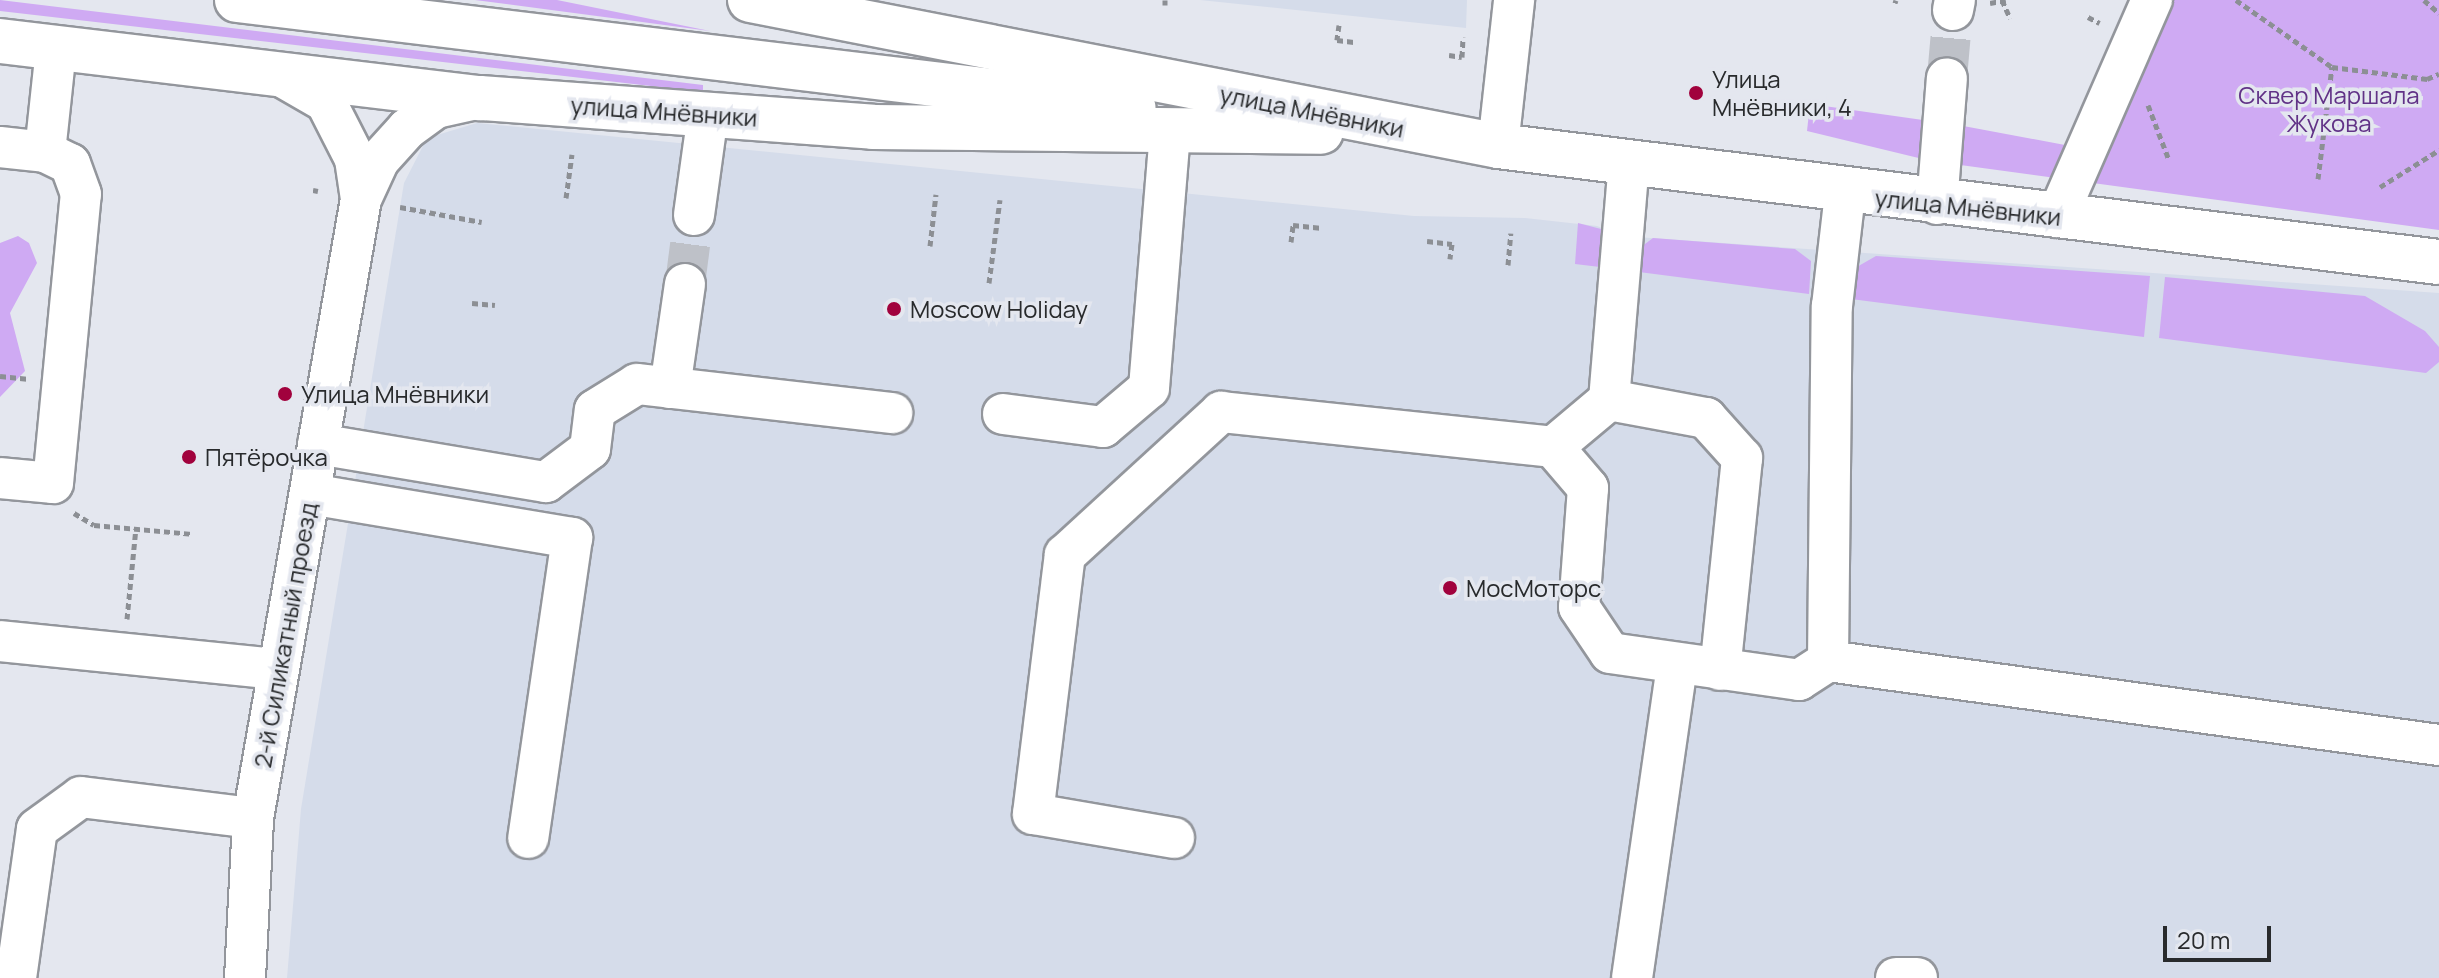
<!DOCTYPE html>
<html>
<head>
<meta charset="utf-8">
<style>
	body { margin:0 }
	#map { position:relative; width:2439px; height:978px; overflow:hidden; background:#e4e7ef; font-family:Manrope,sans-serif }
	div>[style] { position:absolute }
	.built>* { inset:0; background:#d5dcea }
	.green>* { inset:0; background:#cfaaf3 }
	.minor-tunnel>* { height:40px; margin-top:-20px; transform-origin:0; background:repeating-linear-gradient(90deg,#bec1c8 0 40px,transparent 0 60px) }
	.path>* { height:5px; margin-top:-2.5px; transform-origin:0; background:repeating-linear-gradient(90deg,#8c8f94 0 6px,transparent 0 10px) }
	.roads { filter:drop-shadow(2px 0 #93969c) drop-shadow(-2px 0 #93969c) drop-shadow(0 2px #93969c) drop-shadow(0 -2px #93969c) }
	.minor>* { height:40px; margin:-20px; padding:0 20px; transform-origin:20px; border-radius:20px; background:#fff }
	.major>* { height:44px; margin:-22px; padding:0 22px; transform-origin:22px; border-radius:22px; background:#fff }
	.dots>* { width:22px; height:22px; translate:-50% -50%; box-sizing:border-box; border:4px solid #e4e7ef; border-radius:50% }
	span { translate:-50% -50%; white-space:nowrap; text-align:center; line-height:1.15; -webkit-text-stroke:7px #e4e7ef; paint-order:stroke }
	.poi-label { font-size:24px; color:#282a2c }
	.left { translate:0 -50%; text-align:left }
	.park-label { font-size:24px; color:#613287 }
	.street-label { font-size:24px; color:#282a2c }
	.scale { position:absolute; left:2163px; top:926px; width:108px; height:36px; box-sizing:border-box; border:4px solid #282a2c; border-top:0; padding-left:10px; font-size:24px; line-height:28px; white-space:nowrap; color:#282a2c; -webkit-text-stroke:6px #e4e7ef; paint-order:stroke }
</style>
</head>
<body>
<div id="map">
	<div class="built">
		<i style="clip-path:polygon(1200px 0,1467px 0,1466px 28px)"></i>
		<i style="clip-path:polygon(477px 123px,1414px 216px,1525px 218px,1597px 226px,1622px 236px,2439px 293px,2439px 978px,287px 978px,301px 809px,404px 183px,427px 138px)"></i>
	</div>
	<div class="green">
		<i style="clip-path:polygon(0 0,703px 85px,703px 92px,0 11px)"></i>
		<i style="clip-path:polygon(475px 0,557px 0,710px 31px)"></i>
		<i style="clip-path:polygon(2131px 0,2439px 0,2439px 230px,1953px 164px,1958px 125px,2065px 145px)"></i>
		<i style="clip-path:polygon(1810px 104px,1937px 122px,1931px 161px,1807px 131px)"></i>
		<i style="clip-path:polygon(1578px 223px,1601px 229px,1600px 267px,1575px 264px)"></i>
		<i style="clip-path:polygon(18px 236px,29px 243px,37px 263px,10px 313px,25px 371px,0 397px,0 243px)"></i>
		<i style="clip-path:polygon(1653px 238px,1795px 249px,1811px 261px,1809px 294px,1639px 272px,1641px 247px)"></i>
		<i style="clip-path:polygon(1876px 256px,2150px 276px,2144px 337px,1851px 299px,1855px 268px)"></i>
		<i style="clip-path:polygon(2165px 277px,2365px 296px,2425px 331px,2439px 347px,2439px 362px,2426px 373px,2159px 338px)"></i>
	</div>
	<div class="minor-tunnel">
		<i style="left:1947px;top:78px;width:68px;rotate:-85deg"></i>
		<i style="left:685px;top:284px;width:70px;rotate:-82.6deg"></i>
	</div>
	<div class="path">
		<i style="left:1165px;top:0;width:5px;rotate:90deg"></i>
		<i style="left:2002px;top:0;width:20px;rotate:66deg"></i>
		<i style="left:2236px;top:0;width:117px;rotate:34.9deg"></i>
		<i style="left:2424px;top:0;width:20px;rotate:41deg"></i>
		<i style="left:1895px;top:3px;width:3px;rotate:-72deg"></i>
		<i style="left:1990px;top:3px;width:16px;rotate:-11deg"></i>
		<i style="left:2088px;top:17px;width:13px;rotate:27deg"></i>
		<i style="left:1339px;top:25px;width:15px;rotate:98deg"></i>
		<i style="left:1337px;top:40px;width:17px;rotate:7deg"></i>
		<i style="left:1449px;top:55px;width:13px;rotate:9deg"></i>
		<i style="left:1462px;top:57px;width:20px;rotate:-87deg"></i>
		<i style="left:2148px;top:105px;width:59px;rotate:69.1deg"></i>
		<i style="left:2318px;top:179px;width:113px;rotate:-82.9deg"></i>
		<i style="left:2332px;top:67px;width:96px;rotate:7.2deg"></i>
		<i style="left:2427px;top:79px;width:13px;rotate:-23deg"></i>
		<i style="left:2380px;top:187px;width:70px;rotate:-32.1deg"></i>
		<i style="left:313px;top:190px;width:5px;rotate:11deg"></i>
		<i style="left:566px;top:198px;width:44px;rotate:-82.2deg"></i>
		<i style="left:400px;top:207px;width:83px;rotate:10.4deg"></i>
		<i style="left:1427px;top:241px;width:25px;rotate:7deg"></i>
		<i style="left:1452px;top:244px;width:15px;rotate:98deg"></i>
		<i style="left:1291px;top:242px;width:17px;rotate:-83deg"></i>
		<i style="left:1293px;top:225px;width:27px;rotate:6deg"></i>
		<i style="left:930px;top:246px;width:52px;rotate:-83.4deg"></i>
		<i style="left:1508px;top:265px;width:32px;rotate:-85deg"></i>
		<i style="left:989px;top:283px;width:84px;rotate:-82.5deg"></i>
		<i style="left:472px;top:303px;width:23px;rotate:5deg"></i>
		<i style="left:0;top:376px;width:27px;rotate:6deg"></i>
		<i style="left:74px;top:513px;width:23px;rotate:31deg"></i>
		<i style="left:94px;top:525px;width:98px;rotate:5.2deg"></i>
		<i style="left:127px;top:619px;width:91px;rotate:-84.4deg"></i>
	</div>
	<div class="roads">
		<div class="minor">
			<i style="left:1953px;top:10px;width:10px;rotate:-79deg"></i>
			<i style="left:279px;top:75px;width:54px;rotate:29.9deg"></i>
			<i style="left:326px;top:102px;width:64px;rotate:63deg"></i>
			<i style="left:355px;top:159px;width:40px;rotate:81.5deg"></i>
			<i style="left:1498px;top:146px;width:147px;rotate:-83.7deg"></i>
			<i style="left:0;top:147px;width:45px;rotate:6.3deg"></i>
			<i style="left:45px;top:152px;width:104px;rotate:-83.9deg"></i>
			<i style="left:1937px;top:204px;width:126px;rotate:-85.5deg"></i>
			<i style="left:694px;top:215px;width:102px;rotate:-82.1deg"></i>
			<i style="left:2057px;top:217px;width:237px;rotate:-66.4deg"></i>
			<i style="left:670px;top:388px;width:105px;rotate:-81.8deg"></i>
			<i style="left:1609px;top:400px;width:99px;rotate:10.5deg"></i>
			<i style="left:1706px;top:418px;width:54px;rotate:48deg"></i>
			<i style="left:1742px;top:458px;width:213px;rotate:95.9deg"></i>
			<i style="left:1003px;top:414px;width:101px;rotate:7.4deg"></i>
			<i style="left:1103px;top:427px;width:60px;rotate:-40.3deg"></i>
			<i style="left:1149px;top:388px;width:257px;rotate:-85.3deg"></i>
			<i style="left:318px;top:444px;width:231px;rotate:9.5deg"></i>
			<i style="left:546px;top:482px;width:55px;rotate:-36.9deg"></i>
			<i style="left:590px;top:449px;width:39px;rotate:-83deg"></i>
			<i style="left:595px;top:410px;width:49px;rotate:-31.8deg"></i>
			<i style="left:637px;top:384px;width:257px;rotate:6.5deg"></i>
			<i style="left:1553px;top:447px;width:73px;rotate:-40deg"></i>
			<i style="left:1609px;top:400px;width:237px;rotate:-85.2deg"></i>
			<i style="left:0;top:478px;width:53px;rotate:5.4deg"></i>
			<i style="left:53px;top:483px;width:290px;rotate:-84.5deg"></i>
			<i style="left:81px;top:194px;width:32px;rotate:-110deg"></i>
			<i style="left:70px;top:164px;width:28px;rotate:-154deg"></i>
			<i style="left:310px;top:494px;width:266px;rotate:9.5deg"></i>
			<i style="left:572px;top:538px;width:303px;rotate:98.3deg"></i>
			<i style="left:0;top:641px;width:279px;rotate:5.8deg"></i>
			<i style="left:1828px;top:661px;width:355px;rotate:-89.4deg"></i>
			<i style="left:1832px;top:306px;width:114px;rotate:-83.4deg"></i>
			<i style="left:1174px;top:838px;width:143px;rotate:-170.3deg"></i>
			<i style="left:1033px;top:814px;width:261px;rotate:-83deg"></i>
			<i style="left:1065px;top:555px;width:212px;rotate:-42.5deg"></i>
			<i style="left:1221px;top:412px;width:334px;rotate:6deg"></i>
			<i style="left:1553px;top:447px;width:54px;rotate:49.5deg"></i>
			<i style="left:1588px;top:488px;width:119px;rotate:94.3deg"></i>
			<i style="left:1579px;top:607px;width:55px;rotate:56deg"></i>
			<i style="left:1610px;top:653px;width:191px;rotate:8.1deg"></i>
			<i style="left:1799px;top:680px;width:35px;rotate:-33deg"></i>
			<i style="left:1828px;top:661px;width:617px;rotate:7.83deg"></i>
			<i style="left:16px;top:978px;width:150px;rotate:-82deg"></i>
			<i style="left:37px;top:829px;width:54px;rotate:-36deg"></i>
			<i style="left:81px;top:797px;width:173px;rotate:7deg"></i>
			<i style="left:245px;top:978px;width:160px;rotate:-87.1deg"></i>
			<i style="left:253px;top:818px;width:628px;rotate:-80.1deg"></i>
			<i style="left:361px;top:199px;width:43px;rotate:-65.2deg"></i>
			<i style="left:379px;top:160px;width:42px;rotate:-47.9deg"></i>
			<i style="left:407px;top:129px;width:36px;rotate:-36deg"></i>
			<i style="left:436px;top:108px;width:46px;rotate:-12.5deg"></i>
			<i style="left:1632px;top:978px;width:317px;rotate:-81.8deg"></i>
			<i style="left:1896px;top:978px;width:21px"></i>
		</div>
		<div class="major">
			<i style="left:237px;top:0;width:903px;rotate:6.87deg"></i>
			<i style="left:750px;top:0;width:762px;rotate:11.04deg"></i>
			<i style="left:1498px;top:146px;width:948px;rotate:7.03deg"></i>
			<i style="left:0;top:41px;width:484px;rotate:6.8deg"></i>
			<i style="left:481px;top:98px;width:393px;rotate:4.2deg"></i>
			<i style="left:873px;top:127px;width:448px;rotate:0.6deg"></i>
		</div>
	</div>
	<div class="dots">
		<i style="left:1696px;top:93px;background:#a1023d"></i>
		<i style="left:894px;top:309px;background:#a1023d"></i>
		<i style="left:285px;top:394px;background:#a1023d"></i>
		<i style="left:189px;top:457px;background:#a1023d"></i>
		<i style="left:1450px;top:588px;background:#a1023d"></i>
	</div>
	<div class="poi-label">
		<span class="left" style="left:1712px;top:93px">Улица<br>Мнёвники, 4</span>
		<span class="left" style="left:910px;top:309px">Moscow Holiday</span>
		<span class="left" style="left:301px;top:394px">Улица Мнёвники</span>
		<span class="left" style="left:205px;top:457px">Пятёрочка</span>
		<span class="left" style="left:1466px;top:588px">МосМоторс</span>
	</div>
	<div class="park-label">
		<span style="left:2329px;top:109px">Сквер Маршала<br>Жукова</span>
	</div>
	<div class="street-label">
		<span style="left:664px;top:111px;rotate:4deg">улица Мнёвники</span>
		<span style="left:1312px;top:111px;rotate:11deg">улица Мнёвники</span>
		<span style="left:1968px;top:207px;rotate:6deg">улица Мнёвники</span>
		<span style="left:285px;top:635px;rotate:-80deg">2-й Силикатный проезд</span>
	</div>
	<div class="scale">20 m</div>
</div>
</body>
</html>
